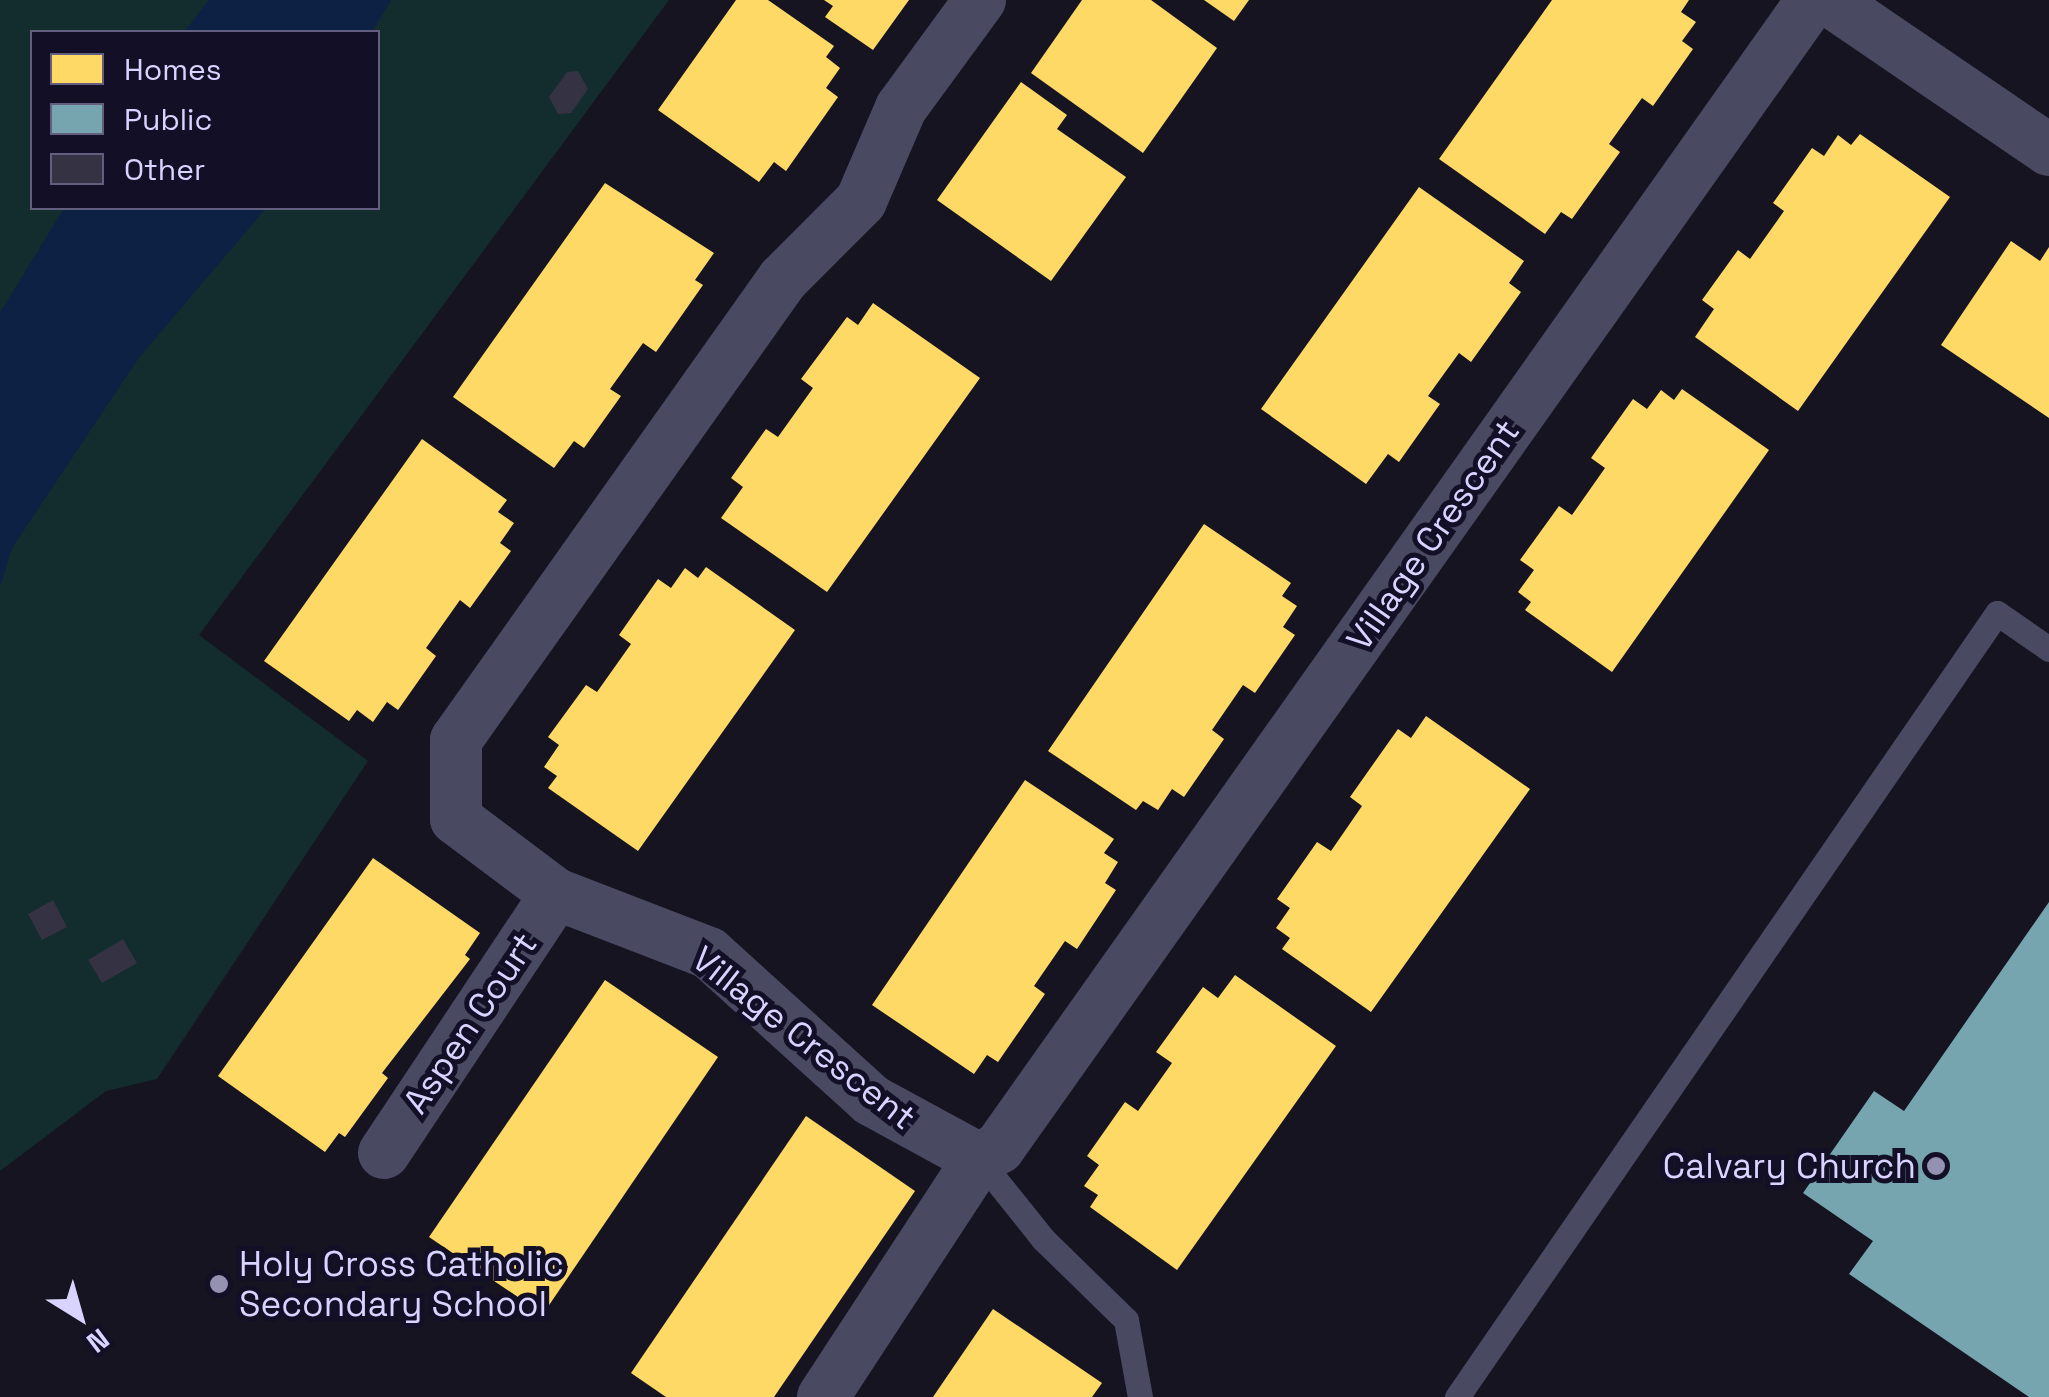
<!DOCTYPE html>
<html>
<head>
<meta charset="utf-8">
<style>
	body { margin:0 }
	#map { position:relative; width:2049px; height:1397px; overflow:hidden; background:#161421; font-family:"Space Grotesk",sans-serif }
	div>[style] { position:absolute }
	.green>* { inset:0; background:#132c2d }
	.water>* { inset:0; background:#0d2144 }
	.homes>* { inset:0; background:#ffd966 }
	.public>* { inset:0; background:#76a5af }
	.building>* { inset:0; background:#343243 }
	.lane>* { height:25px; margin:-12.5px; padding:0 12.5px; transform-origin:12.5px; border-radius:12.5px; background:#4a4962 }
	.street>* { height:52px; margin:-26px; padding:0 26px; transform-origin:26px; border-radius:26px; background:#4a4962 }
	.dots>* { width:28px; height:28px; translate:-50% -50%; box-sizing:border-box; border:5px solid #130f26; border-radius:50% }
	span { translate:-50% -50%; white-space:nowrap; text-align:center; line-height:1.15; -webkit-text-stroke:10px #130f26; paint-order:stroke }
	.street-label { font-size:35px; color:#d9d4ff }
	.poi-label { font-size:35px; color:#d9d4ff }
	.right { translate:-100% -50%; text-align:right }
	.left { translate:0 -50%; text-align:left }
	.legend { position:absolute; left:30px; top:30px; width:350px; height:180px; box-sizing:border-box; background:#130f26; border:2px solid #625e7d; margin:0; padding:12px 18px; list-style:none; font-size:30px; color:#d9d4ff }
	.legend li { display:flex; align-items:center; gap:20px; height:50px }
	.legend b { width:50px; border:2px solid #625e7d }
	.north { position:absolute; left:30px; top:1267px; width:100px; height:100px; -webkit-text-stroke:8px #130f26; paint-order:stroke; rotate:143deg; font-size:28px; font-weight:700; line-height:40px; text-align:center; color:#d9d4ff }
	.north::after { content:''; display:block; margin:auto; width:35px; height:45px; background:#d9d4ff; clip-path:polygon(50% 0,100% 100%,50% 72%,0 100%) }
</style>
</head>
<body>
<div id="map">
	<div class="green">
		<i style="clip-path:polygon(evenodd,0 0,669px 0,199px 635px,368px 761px,157px 1079px,106px 1091px,0 1171px,0 0,32px 32px,378px 32px,378px 208px,32px 208px,32px 32px)"></i>
	</div>
	<div class="water">
		<i style="clip-path:polygon(209px 0,391px 0,372px 32px,184px 32px)"></i>
		<i style="clip-path:polygon(64px 208px,266px 208px,138px 359px,12px 548px,0 587px,0 313px)"></i>
	</div>
	<div class="homes">
		<i style="clip-path:polygon(736px 0,768px 0,834px 46px,826px 57px,840px 68px,826px 88px,838px 97px,786px 171px,774px 162px,759px 182px,658px 110px)"></i>
		<i style="clip-path:polygon(824px 0,909px 0,873px 50px,825px 17px,833px 6px)"></i>
		<i style="clip-path:polygon(1082px 0,1151px 0,1217px 48px,1143px 153px,1031px 73px)"></i>
		<i style="clip-path:polygon(1204px 0,1249px 0,1234px 21px)"></i>
		<i style="clip-path:polygon(1552px 0,1689px 0,1681px 12px,1696px 22px,1682px 41px,1693px 49px,1653px 106px,1642px 98px,1609px 144px,1620px 152px,1572px 219px,1561px 212px,1545px 234px,1439px 159px)"></i>
		<i style="clip-path:polygon(1021px 82px,1067px 115px,1057px 129px,1126px 177px,1051px 281px,937px 200px)"></i>
		<i style="clip-path:polygon(1860px 134px,1950px 197px,1798px 411px,1695px 337px,1714px 309px,1702px 300px,1738px 250px,1750px 259px,1784px 211px,1773px 203px,1812px 148px,1824px 156px,1838px 135px,1851px 145px)"></i>
		<i style="clip-path:polygon(605px 183px,714px 253px,695px 280px,703px 285px,656px 352px,643px 343px,610px 389px,621px 396px,584px 448px,574px 441px,554px 468px,453px 397px)"></i>
		<i style="clip-path:polygon(1419px 187px,1524px 261px,1509px 283px,1521px 292px,1471px 362px,1459px 353px,1428px 396px,1440px 404px,1399px 462px,1388px 454px,1366px 484px,1261px 409px)"></i>
		<i style="clip-path:polygon(2011px 241px,2040px 261px,2049px 247px,2049px 418px,1941px 345px)"></i>
		<i style="clip-path:polygon(873px 303px,980px 378px,827px 592px,721px 518px,743px 487px,731px 478px,766px 429px,778px 437px,813px 388px,801px 379px,847px 317px,858px 325px)"></i>
		<i style="clip-path:polygon(1682px 389px,1769px 450px,1612px 672px,1525px 610px,1531px 602px,1518px 592px,1534px 570px,1520px 560px,1559px 506px,1572px 515px,1605px 468px,1591px 458px,1633px 399px,1647px 409px,1661px 390px,1674px 400px)"></i>
		<i style="clip-path:polygon(422px 439px,507px 500px,498px 512px,514px 523px,500px 543px,511px 551px,470px 608px,460px 600px,426px 648px,436px 656px,398px 710px,387px 702px,373px 722px,357px 710px,349px 721px,264px 661px)"></i>
		<i style="clip-path:polygon(1204px 524px,1291px 583px,1282px 596px,1297px 606px,1283px 627px,1295px 635px,1255px 693px,1243px 685px,1212px 730px,1224px 739px,1184px 797px,1172px 789px,1158px 810px,1143px 801px,1136px 810px,1048px 751px)"></i>
		<i style="clip-path:polygon(706px 567px,795px 630px,638px 851px,548px 788px,557px 776px,544px 767px,559px 745px,548px 737px,586px 685px,597px 692px,631px 644px,619px 635px,658px 579px,671px 588px,685px 568px,698px 578px)"></i>
		<i style="clip-path:polygon(1426px 716px,1530px 789px,1371px 1012px,1282px 949px,1290px 938px,1276px 928px,1290px 908px,1277px 899px,1317px 842px,1331px 851px,1362px 806px,1350px 797px,1398px 729px,1411px 738px)"></i>
		<i style="clip-path:polygon(1025px 780px,1114px 839px,1104px 853px,1118px 862px,1105px 883px,1116px 890px,1077px 949px,1065px 941px,1034px 986px,1045px 994px,998px 1062px,987px 1055px,974px 1074px,872px 1005px)"></i>
		<i style="clip-path:polygon(373px 858px,480px 933px,465px 955px,470px 959px,382px 1073px,388px 1078px,345px 1137px,339px 1133px,325px 1152px,218px 1076px)"></i>
		<i style="clip-path:polygon(1235px 975px,1336px 1046px,1177px 1270px,1090px 1207px,1098px 1195px,1084px 1186px,1099px 1165px,1087px 1156px,1125px 1102px,1138px 1111px,1172px 1063px,1156px 1052px,1203px 987px,1218px 998px)"></i>
		<i style="clip-path:polygon(605px 980px,718px 1057px,543px 1314px,429px 1237px)"></i>
		<i style="clip-path:polygon(806px 1116px,915px 1191px,774px 1397px,666px 1397px,631px 1373px)"></i>
		<i style="clip-path:polygon(993px 1309px,1102px 1383px,1092px 1397px,933px 1397px)"></i>
	</div>
	<div class="public">
		<i style="clip-path:polygon(2049px 902px,2049px 1397px,2029px 1397px,1849px 1274px,1873px 1241px,1803px 1193px,1874px 1091px,1904px 1111px)"></i>
	</div>
	<div class="building">
		<i style="clip-path:polygon(578px 71px,588px 89px,571px 113px,558px 114px,549px 97px,567px 72px)"></i>
		<i style="clip-path:polygon(53px 900px,67px 927px,42px 940px,28px 914px)"></i>
		<i style="clip-path:polygon(123px 939px,137px 963px,102px 983px,88px 960px)"></i>
	</div>
	<div class="lane">
		<i style="left:979px;top:1159px;width:102px;rotate:51.3deg"></i>
		<i style="left:1043px;top:1239px;width:116px;rotate:44.3deg"></i>
		<i style="left:1126px;top:1320px;width:78px;rotate:79.7deg"></i>
		<i style="left:1457px;top:1397px;width:952px;rotate:-55.44deg"></i>
		<i style="left:1997px;top:613px;width:63px;rotate:34.7deg"></i>
	</div>
	<div class="street">
		<i style="left:980px;top:0;width:134px;rotate:126.2deg"></i>
		<i style="left:901px;top:108px;width:101px;rotate:113.3deg"></i>
		<i style="left:861px;top:201px;width:110px;rotate:135deg"></i>
		<i style="left:783px;top:279px;width:565px;rotate:125.35deg"></i>
		<i style="left:456px;top:740px;width:79px;rotate:90deg"></i>
		<i style="left:456px;top:819px;width:125px;rotate:36.9deg"></i>
		<i style="left:556px;top:894px;width:164px;rotate:21.1deg"></i>
		<i style="left:709px;top:953px;width:219px;rotate:42.2deg"></i>
		<i style="left:871px;top:1100px;width:123px;rotate:28.6deg"></i>
		<i style="left:979px;top:1159px;width:23px;rotate:-29deg"></i>
		<i style="left:999px;top:1148px;width:1407px;rotate:-54.69deg"></i>
		<i style="left:1829px;top:0;width:266px;rotate:34.3deg"></i>
		<i style="left:384px;top:1153px;width:311px;rotate:-56.4deg"></i>
		<i style="left:823px;top:1397px;width:285px;rotate:-56.8deg"></i>
	</div>
	<div class="dots">
		<i style="left:1936px;top:1166px;background:#9591b1"></i>
		<i style="left:219px;top:1284px;background:#9591b1"></i>
	</div>
	<div class="street-label">
		<span style="left:1433px;top:535px;rotate:-55deg">Village Crescent</span>
		<span style="left:470px;top:1023px;rotate:-56deg">Aspen Court</span>
		<span style="left:804px;top:1038px;rotate:38deg">Village Crescent</span>
	</div>
	<div class="poi-label">
		<span class="right" style="left:1916px;top:1166px">Calvary Church</span>
		<span class="left" style="left:239px;top:1284px">Holy Cross Catholic<br>Secondary School</span>
	</div>
	<ul class="legend">
	<li><b style="height:28px;background:#ffd966"></b>Homes</li>
	<li><b style="height:28px;background:#76a5af"></b>Public</li>
	<li><b style="height:28px;background:#343243"></b>Other</li>
	</ul>
	<div class="north">N</div>
</div>
</body>
</html>
